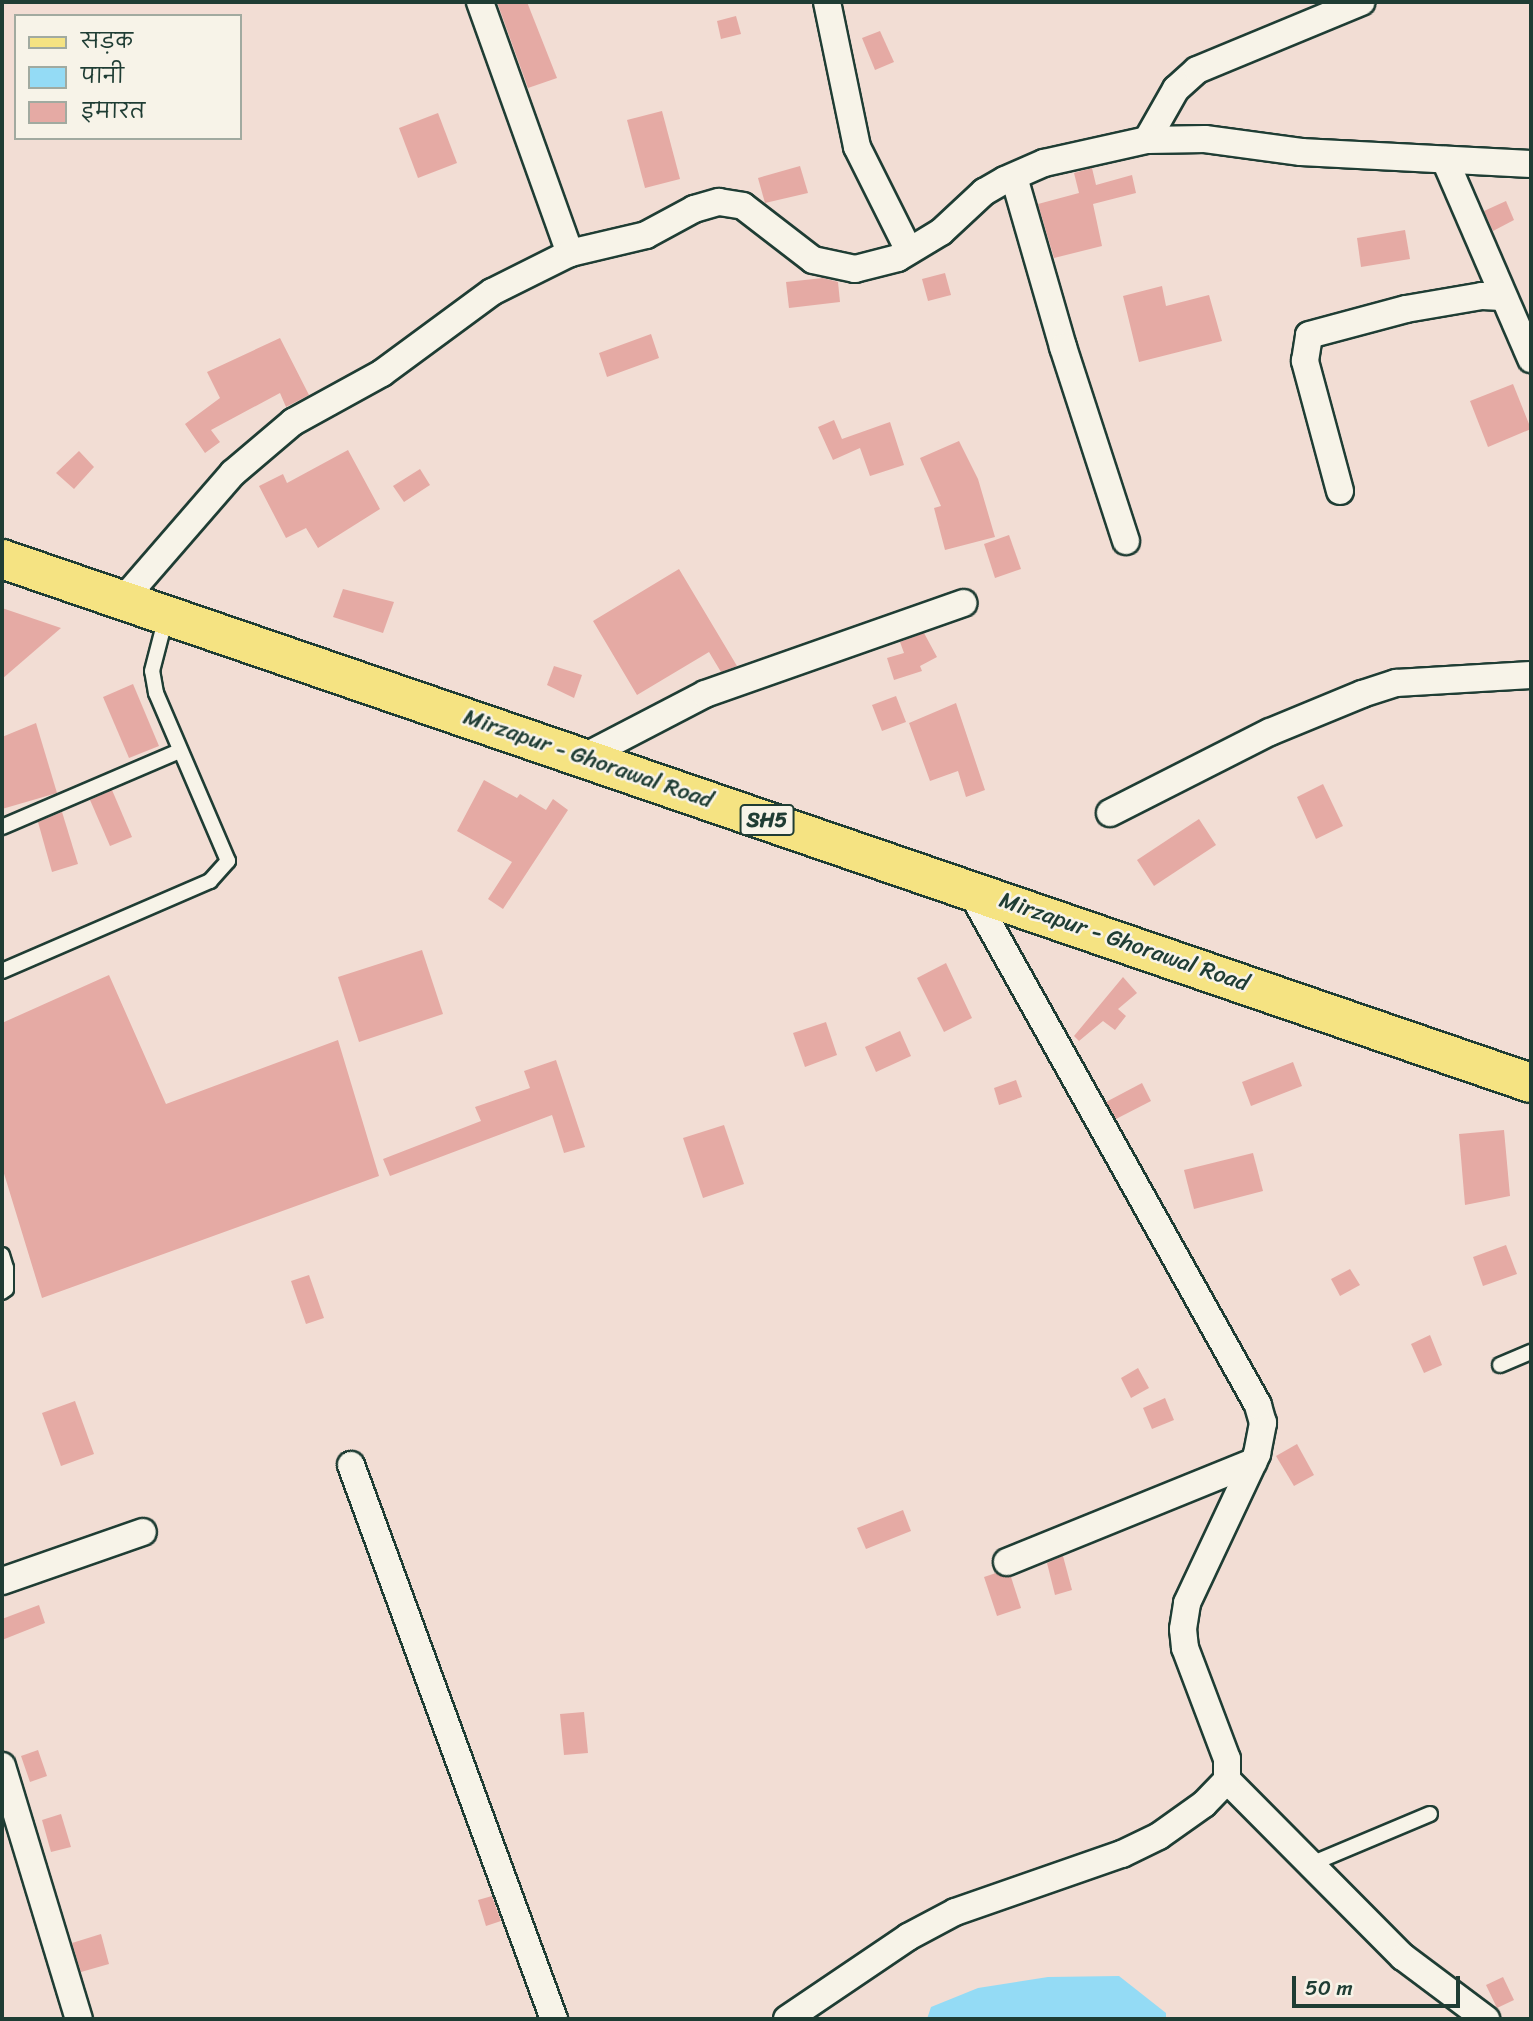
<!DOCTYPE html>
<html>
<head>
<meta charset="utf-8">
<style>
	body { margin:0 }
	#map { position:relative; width:1533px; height:2021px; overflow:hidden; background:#f2ddd4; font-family:Sriracha,"Playpen Sans Deva",sans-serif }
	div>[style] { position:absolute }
	.water>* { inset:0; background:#94dbf5 }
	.building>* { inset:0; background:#e5aaa4 }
	.roads { filter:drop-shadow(2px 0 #1f3d34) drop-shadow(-2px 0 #1f3d34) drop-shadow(0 2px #1f3d34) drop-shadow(0 -2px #1f3d34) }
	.lane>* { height:14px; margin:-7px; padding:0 7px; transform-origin:7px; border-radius:7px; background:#f7f3e8 }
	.street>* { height:26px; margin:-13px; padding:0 13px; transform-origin:13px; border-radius:13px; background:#f7f3e8 }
	.primary>* { height:38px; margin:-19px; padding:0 19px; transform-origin:19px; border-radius:19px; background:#f5e382 }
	span { translate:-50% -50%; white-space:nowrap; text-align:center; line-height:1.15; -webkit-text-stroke:5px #f7f3e8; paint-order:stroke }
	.shield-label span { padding:2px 5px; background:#f7f3e8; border:2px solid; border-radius:5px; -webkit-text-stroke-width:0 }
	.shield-label { font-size:21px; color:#1f3d34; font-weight:700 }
	.street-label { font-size:23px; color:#1f3d34 }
	.frame { position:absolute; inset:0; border:4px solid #1f3d34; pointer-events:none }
	.legend { position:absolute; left:14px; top:14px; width:228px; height:126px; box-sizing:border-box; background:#f7f3e8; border:2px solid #a1aaa0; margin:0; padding:9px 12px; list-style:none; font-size:21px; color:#1f3d34 }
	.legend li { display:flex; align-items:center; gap:14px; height:35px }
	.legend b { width:35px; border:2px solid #a1aaa0 }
	.scale { position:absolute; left:1292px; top:1976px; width:168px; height:32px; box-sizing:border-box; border:4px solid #1f3d34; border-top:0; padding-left:9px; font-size:21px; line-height:24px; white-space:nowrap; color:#1f3d34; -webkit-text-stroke:5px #f7f3e8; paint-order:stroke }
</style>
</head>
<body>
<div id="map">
	<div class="water">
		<i style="clip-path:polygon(1119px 1976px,1166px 2013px,1166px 2019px,927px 2019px,931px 2007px,978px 1988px,1048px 1977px)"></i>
	</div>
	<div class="building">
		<i style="clip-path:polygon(497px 2px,527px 2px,557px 78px,528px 88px)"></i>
		<i style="clip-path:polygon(736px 16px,741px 34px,721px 39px,717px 21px)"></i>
		<i style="clip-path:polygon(880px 31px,894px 62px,875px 70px,862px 38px)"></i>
		<i style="clip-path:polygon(662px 111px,680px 179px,645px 188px,627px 120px)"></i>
		<i style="clip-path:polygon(438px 113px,457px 163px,418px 178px,399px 128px)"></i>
		<i style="clip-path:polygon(800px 166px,808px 193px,765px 203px,758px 178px)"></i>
		<i style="clip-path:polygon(1092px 168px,1096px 185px,1132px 175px,1136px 193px,1093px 204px,1102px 246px,1054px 258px,1038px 204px,1079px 193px,1074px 173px)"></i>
		<i style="clip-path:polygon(1506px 201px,1514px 220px,1493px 231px,1484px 211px)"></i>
		<i style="clip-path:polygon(1405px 230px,1410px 259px,1361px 267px,1357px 238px)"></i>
		<i style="clip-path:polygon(945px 273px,951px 295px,928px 301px,922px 279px)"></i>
		<i style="clip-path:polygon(823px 278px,838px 282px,840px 302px,789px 308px,786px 282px)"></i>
		<i style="clip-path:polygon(1162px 286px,1166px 306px,1209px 295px,1222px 341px,1139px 362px,1123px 296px)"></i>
		<i style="clip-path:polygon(651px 334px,659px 358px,607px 377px,599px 353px)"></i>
		<i style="clip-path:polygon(280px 338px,309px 395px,286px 407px,280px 393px,211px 430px,220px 442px,205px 453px,185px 424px,220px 398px,207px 372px)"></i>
		<i style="clip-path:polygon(1513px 384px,1531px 429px,1488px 447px,1470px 401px)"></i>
		<i style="clip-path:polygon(834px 420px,842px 439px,890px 422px,904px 465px,870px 476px,860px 448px,833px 460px,818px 427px)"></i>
		<i style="clip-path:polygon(959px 441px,978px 479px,995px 537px,945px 550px,934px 508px,941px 506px,920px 458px)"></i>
		<i style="clip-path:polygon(348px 450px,380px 509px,318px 548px,306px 528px,286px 538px,259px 486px,283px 474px,287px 483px)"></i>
		<i style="clip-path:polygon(79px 451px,94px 467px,74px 489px,56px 473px)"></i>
		<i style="clip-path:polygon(420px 469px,430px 485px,404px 502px,393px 486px)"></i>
		<i style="clip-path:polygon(1009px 535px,1021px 569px,995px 578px,984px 544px)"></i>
		<i style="clip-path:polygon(679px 569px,737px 666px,721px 672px,709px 652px,637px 695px,593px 621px)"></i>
		<i style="clip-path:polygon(343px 589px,394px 602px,383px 633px,333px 617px)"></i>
		<i style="clip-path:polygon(2px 608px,61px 628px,2px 679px)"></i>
		<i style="clip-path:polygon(924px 633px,937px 657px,920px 666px,922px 671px,894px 680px,887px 658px,904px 653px,900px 642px)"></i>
		<i style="clip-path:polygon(554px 666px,582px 675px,574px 698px,547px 685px)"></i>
		<i style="clip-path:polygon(133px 684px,159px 746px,129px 758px,103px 697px)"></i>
		<i style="clip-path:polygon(896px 696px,906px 722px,882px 731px,872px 705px)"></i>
		<i style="clip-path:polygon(956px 703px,985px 790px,966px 797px,958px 771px,930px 781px,909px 723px)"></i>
		<i style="clip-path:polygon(36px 723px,57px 793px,2px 809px,2px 737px)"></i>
		<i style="clip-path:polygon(484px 780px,517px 798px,520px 794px,546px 810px,553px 799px,568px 810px,503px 909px,488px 899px,512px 862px,457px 831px)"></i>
		<i style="clip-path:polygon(1323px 784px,1343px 826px,1316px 839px,1297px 797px)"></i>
		<i style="clip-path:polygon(112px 790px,132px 837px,110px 846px,90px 800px)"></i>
		<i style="clip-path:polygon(62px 812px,78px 864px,52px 872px,38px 822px)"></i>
		<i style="clip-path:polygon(1199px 819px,1216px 845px,1154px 886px,1137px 860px)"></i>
		<i style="clip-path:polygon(422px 950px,443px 1014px,359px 1042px,338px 977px)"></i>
		<i style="clip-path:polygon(946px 963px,972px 1018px,944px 1032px,917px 978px)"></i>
		<i style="clip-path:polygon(109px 975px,166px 1104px,338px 1040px,379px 1176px,42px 1298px,2px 1167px,2px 1023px)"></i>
		<i style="clip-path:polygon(1123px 977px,1137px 993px,1118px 1009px,1126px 1016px,1115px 1030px,1103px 1021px,1079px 1041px,1074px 1036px)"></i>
		<i style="clip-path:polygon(826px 1022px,837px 1055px,805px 1067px,793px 1033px)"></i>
		<i style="clip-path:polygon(900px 1031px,911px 1056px,876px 1072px,865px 1047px)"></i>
		<i style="clip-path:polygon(556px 1060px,585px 1147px,564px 1153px,552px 1115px,390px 1176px,383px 1159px,481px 1121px,475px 1107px,530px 1088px,524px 1071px)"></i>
		<i style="clip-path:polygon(1293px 1062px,1302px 1086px,1251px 1106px,1242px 1082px)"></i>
		<i style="clip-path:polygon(1016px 1080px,1022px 1097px,999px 1105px,994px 1088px)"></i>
		<i style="clip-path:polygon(1142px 1083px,1151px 1101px,1116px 1119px,1106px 1102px)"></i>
		<i style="clip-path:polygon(724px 1125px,744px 1184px,703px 1198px,683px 1138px)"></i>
		<i style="clip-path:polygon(1504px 1130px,1510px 1196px,1465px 1205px,1459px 1134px)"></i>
		<i style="clip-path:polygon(1253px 1153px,1263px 1191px,1194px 1209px,1184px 1170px)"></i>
		<i style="clip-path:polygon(1506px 1245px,1517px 1274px,1483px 1286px,1473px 1257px)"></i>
		<i style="clip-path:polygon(1350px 1269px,1360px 1285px,1340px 1296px,1331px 1279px)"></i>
		<i style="clip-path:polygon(309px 1275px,324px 1318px,306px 1324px,291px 1281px)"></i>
		<i style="clip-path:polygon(1430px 1335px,1442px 1365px,1424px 1373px,1411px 1344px)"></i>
		<i style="clip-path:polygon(1138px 1368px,1149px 1388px,1131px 1398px,1121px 1378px)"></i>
		<i style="clip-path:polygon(1165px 1398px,1174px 1420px,1152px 1429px,1143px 1408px)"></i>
		<i style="clip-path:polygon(75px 1401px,94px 1454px,61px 1466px,42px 1413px)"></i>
		<i style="clip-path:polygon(1297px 1444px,1314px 1475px,1294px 1486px,1276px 1456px)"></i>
		<i style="clip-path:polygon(903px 1510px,911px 1531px,866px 1549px,857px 1528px)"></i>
		<i style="clip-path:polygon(1063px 1556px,1072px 1590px,1055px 1595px,1047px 1563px)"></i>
		<i style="clip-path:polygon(996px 1573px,1011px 1577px,1021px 1608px,997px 1616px,984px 1577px)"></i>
		<i style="clip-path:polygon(39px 1605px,45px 1623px,2px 1640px,2px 1619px)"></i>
		<i style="clip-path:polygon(584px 1712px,588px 1753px,564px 1755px,560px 1714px)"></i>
		<i style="clip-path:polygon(38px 1750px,47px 1776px,30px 1782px,21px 1756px)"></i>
		<i style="clip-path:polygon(61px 1814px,71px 1847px,51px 1852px,42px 1820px)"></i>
		<i style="clip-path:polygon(492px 1896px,501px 1921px,486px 1926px,478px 1900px)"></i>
		<i style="clip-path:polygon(101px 1934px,109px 1964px,81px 1972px,72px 1943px)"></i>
		<i style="clip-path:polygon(1503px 1977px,1514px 2000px,1497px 2008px,1486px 1985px)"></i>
	</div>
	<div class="roads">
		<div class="lane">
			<i style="left:2px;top:827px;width:193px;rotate:-23.2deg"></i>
			<i style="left:2px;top:971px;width:227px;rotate:-23.4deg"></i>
			<i style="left:210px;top:881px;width:27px;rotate:-48deg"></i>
			<i style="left:228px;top:861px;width:183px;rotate:-113.2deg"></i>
			<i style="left:156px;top:693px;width:22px;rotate:-100deg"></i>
			<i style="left:152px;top:671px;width:56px;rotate:-75.5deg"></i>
			<i style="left:2px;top:1255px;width:14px;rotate:73deg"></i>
			<i style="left:6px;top:1268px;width:21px;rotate:90deg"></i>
			<i style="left:6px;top:1289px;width:5px;rotate:143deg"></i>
			<i style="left:1500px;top:1365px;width:34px;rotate:-23deg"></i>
			<i style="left:1311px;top:1864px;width:129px;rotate:-22.8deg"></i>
		</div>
		<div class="street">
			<i style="left:480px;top:2px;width:267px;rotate:70.3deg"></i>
			<i style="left:827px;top:2px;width:148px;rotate:78.3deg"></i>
			<i style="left:857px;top:147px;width:116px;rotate:63.4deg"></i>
			<i style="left:1147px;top:140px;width:59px;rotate:-60.4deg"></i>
			<i style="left:1176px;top:89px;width:28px;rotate:-42deg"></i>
			<i style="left:1197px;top:70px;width:178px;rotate:-22.5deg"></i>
			<i style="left:1445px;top:160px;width:217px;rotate:66.6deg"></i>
			<i style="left:1014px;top:177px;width:177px;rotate:73.9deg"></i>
			<i style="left:1063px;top:347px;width:204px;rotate:72deg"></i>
			<i style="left:1340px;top:491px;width:135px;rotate:-105.1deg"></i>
			<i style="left:1305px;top:361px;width:26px;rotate:-81deg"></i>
			<i style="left:1309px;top:335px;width:100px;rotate:-15deg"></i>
			<i style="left:1406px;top:309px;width:77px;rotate:-9.7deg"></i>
			<i style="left:1482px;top:296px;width:20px;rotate:3deg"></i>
			<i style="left:122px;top:601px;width:169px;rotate:-49.1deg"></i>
			<i style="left:233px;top:473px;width:79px;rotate:-40.4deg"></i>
			<i style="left:293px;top:422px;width:102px;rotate:-28.8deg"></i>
			<i style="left:382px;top:373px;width:137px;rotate:-36.4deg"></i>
			<i style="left:492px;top:292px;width:87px;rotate:-26.6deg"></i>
			<i style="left:570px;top:253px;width:78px;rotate:-13.3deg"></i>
			<i style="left:646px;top:235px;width:55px;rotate:-28.4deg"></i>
			<i style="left:694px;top:209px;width:26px;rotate:-16deg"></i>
			<i style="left:719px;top:202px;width:24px;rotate:9deg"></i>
			<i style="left:743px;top:206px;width:88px;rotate:37.6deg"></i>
			<i style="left:813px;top:260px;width:43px;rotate:12.1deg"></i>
			<i style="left:855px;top:269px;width:44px;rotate:-14.3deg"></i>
			<i style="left:898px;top:258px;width:50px;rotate:-31.2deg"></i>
			<i style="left:941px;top:232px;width:59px;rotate:-42.9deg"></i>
			<i style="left:984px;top:192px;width:24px;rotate:-30deg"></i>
			<i style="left:1005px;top:180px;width:43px;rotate:-23.6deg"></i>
			<i style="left:1044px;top:163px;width:106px;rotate:-12.6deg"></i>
			<i style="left:1147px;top:140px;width:58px;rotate:-1deg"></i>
			<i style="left:1205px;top:139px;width:97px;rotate:7.7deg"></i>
			<i style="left:1301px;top:152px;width:230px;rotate:3deg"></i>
			<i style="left:584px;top:757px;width:136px;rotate:-27.5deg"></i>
			<i style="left:705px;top:694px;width:274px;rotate:-19.4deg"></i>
			<i style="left:1110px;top:813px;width:179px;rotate:-26.9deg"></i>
			<i style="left:1270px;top:732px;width:100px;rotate:-22.4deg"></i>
			<i style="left:1362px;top:694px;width:36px;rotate:-18deg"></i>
			<i style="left:1396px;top:683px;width:135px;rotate:-3.4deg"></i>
			<i style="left:351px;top:1465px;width:590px;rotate:69.88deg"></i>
			<i style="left:1007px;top:1562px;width:266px;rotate:-22.1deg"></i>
			<i style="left:2px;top:1581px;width:149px;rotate:-19.2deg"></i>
			<i style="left:2px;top:1766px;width:264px;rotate:73.1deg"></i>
			<i style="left:1227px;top:1780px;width:250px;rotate:45.2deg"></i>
			<i style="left:1403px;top:1957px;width:104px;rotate:36.8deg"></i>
			<i style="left:787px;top:2019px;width:146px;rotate:-34.1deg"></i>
			<i style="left:908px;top:1937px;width:53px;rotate:-28deg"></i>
			<i style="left:955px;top:1912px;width:177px;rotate:-19.2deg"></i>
			<i style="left:1122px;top:1854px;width:41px;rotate:-25.9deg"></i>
			<i style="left:1159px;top:1836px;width:55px;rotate:-35.4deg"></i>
			<i style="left:1204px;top:1804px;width:33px;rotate:-46deg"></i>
			<i style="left:1227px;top:1780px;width:21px;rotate:-90deg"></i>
			<i style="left:1227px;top:1759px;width:119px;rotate:-110.7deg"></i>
			<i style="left:1185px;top:1648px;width:19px;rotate:-96deg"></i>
			<i style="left:1183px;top:1629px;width:26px;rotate:-81deg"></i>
			<i style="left:1187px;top:1603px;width:165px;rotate:-64.8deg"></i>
			<i style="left:1257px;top:1454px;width:32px;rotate:-79deg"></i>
			<i style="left:1263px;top:1423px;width:19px;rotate:-106deg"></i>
			<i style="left:1258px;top:1405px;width:590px;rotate:-119.21deg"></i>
		</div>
		<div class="primary">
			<i style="left:2px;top:559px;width:1616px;rotate:18.92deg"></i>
		</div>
	</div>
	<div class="shield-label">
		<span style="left:767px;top:820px">SH5</span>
	</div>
	<div class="street-label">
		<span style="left:588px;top:759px;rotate:19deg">Mirzapur - Ghorawal Road</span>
		<span style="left:1124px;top:942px;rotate:19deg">Mirzapur - Ghorawal Road</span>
	</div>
	<div class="frame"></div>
	<ul class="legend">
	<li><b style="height:9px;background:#f5e382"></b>सड़क</li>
	<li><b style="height:19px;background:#94dbf5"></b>पानी</li>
	<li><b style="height:19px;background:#e5aaa4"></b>इमारत</li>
	</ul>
	<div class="scale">50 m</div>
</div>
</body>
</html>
